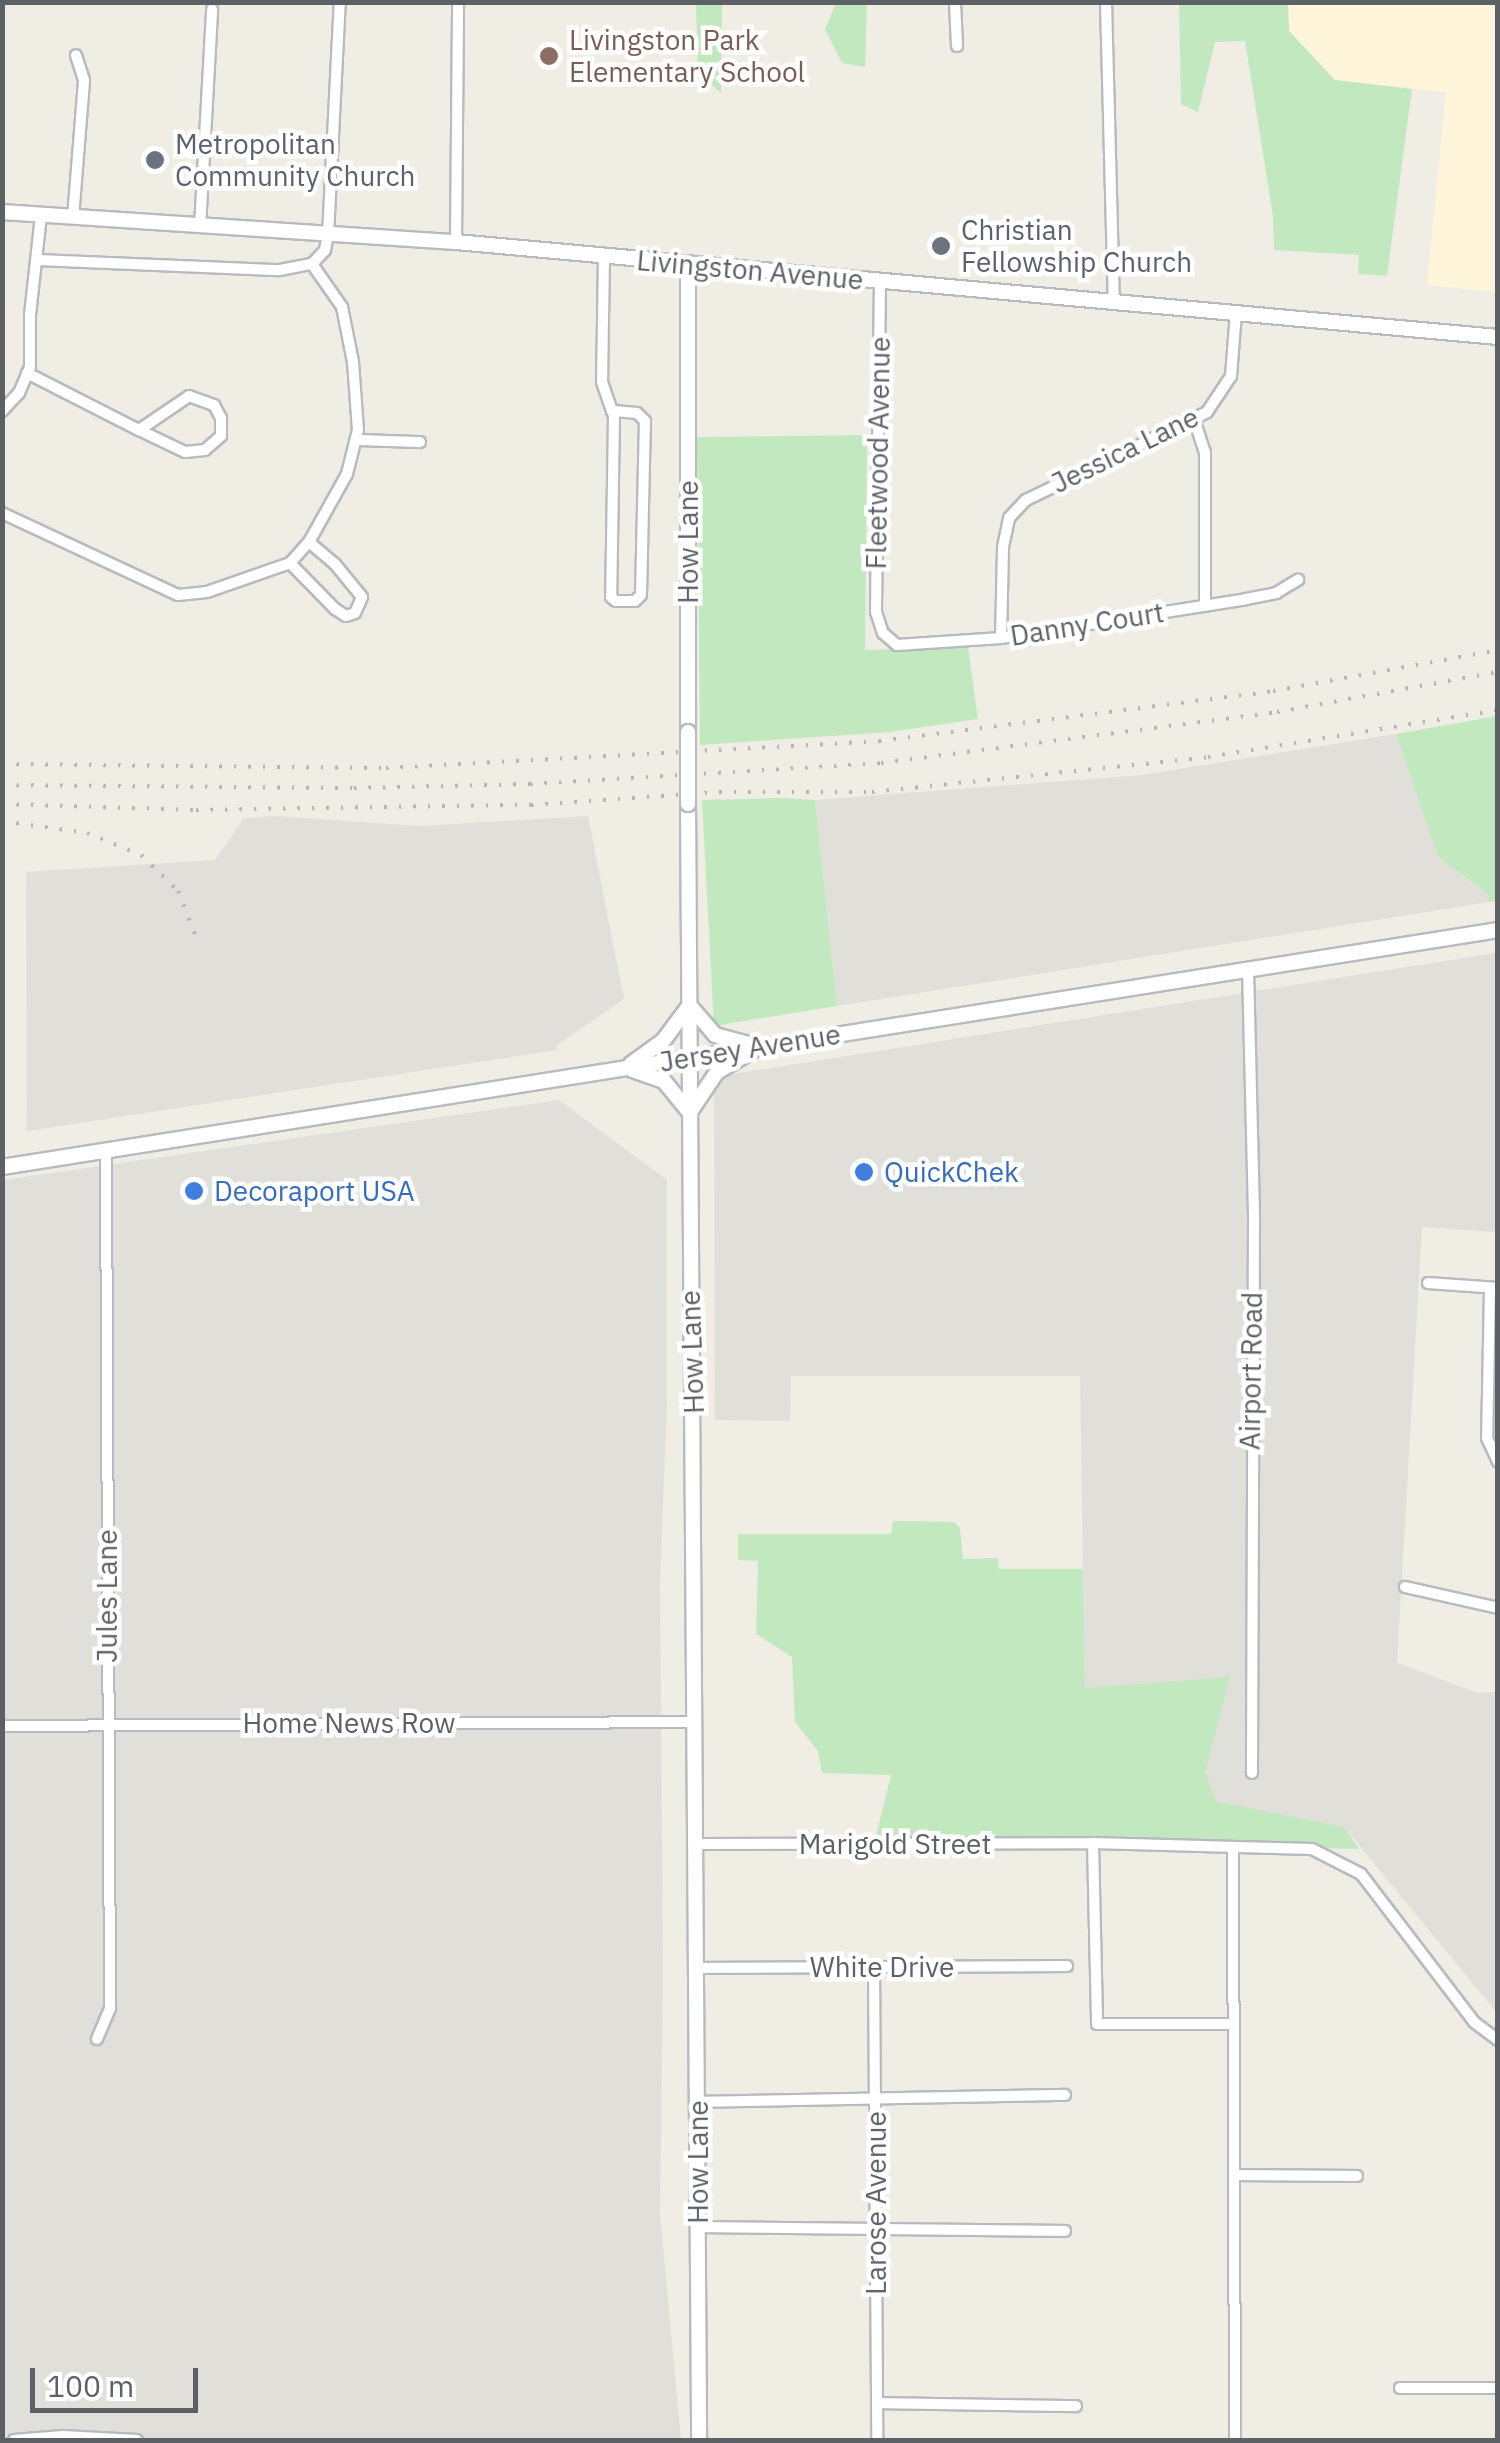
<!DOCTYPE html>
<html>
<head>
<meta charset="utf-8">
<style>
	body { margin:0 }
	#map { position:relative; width:1500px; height:2443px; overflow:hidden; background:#f0ede5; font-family:"IBM Plex Sans",sans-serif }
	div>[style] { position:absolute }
	.commercial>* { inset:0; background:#fff5da }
	.industrial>* { inset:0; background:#e0dfd9 }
	.green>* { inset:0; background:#c2e8c0 }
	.roads { filter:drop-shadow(2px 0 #b7bbbf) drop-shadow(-2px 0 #b7bbbf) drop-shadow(0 2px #b7bbbf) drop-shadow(0 -2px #b7bbbf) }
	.street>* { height:10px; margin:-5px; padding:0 5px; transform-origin:5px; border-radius:5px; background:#fff }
	.secondary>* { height:14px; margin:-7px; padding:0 7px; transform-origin:7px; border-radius:7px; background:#fff }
	.rail>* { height:4px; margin-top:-2px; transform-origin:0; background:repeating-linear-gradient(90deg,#b4b5b6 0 2.5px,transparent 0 14.5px) }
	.bridges { filter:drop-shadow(2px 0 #b8bcc1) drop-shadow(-2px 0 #b8bcc1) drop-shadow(0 2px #b8bcc1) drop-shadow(0 -2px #b8bcc1) }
	.secondary-bridge>* { height:14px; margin:-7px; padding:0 7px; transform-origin:7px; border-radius:7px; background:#fff }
	.dots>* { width:28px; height:28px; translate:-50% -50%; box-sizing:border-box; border:5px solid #fff; border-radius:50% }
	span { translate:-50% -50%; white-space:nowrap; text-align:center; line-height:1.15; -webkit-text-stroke:9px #fff; paint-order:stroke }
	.education-label { font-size:28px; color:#785e54 }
	.left { translate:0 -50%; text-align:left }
	.worship-label { font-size:28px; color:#5b616d }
	.street-label { font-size:28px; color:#5c6166 }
	.shop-label { font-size:28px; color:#366cbe }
	.frame { position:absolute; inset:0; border:5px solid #5c6166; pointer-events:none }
	.scale { position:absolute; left:30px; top:2368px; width:168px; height:45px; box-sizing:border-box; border:5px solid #5c6166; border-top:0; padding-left:12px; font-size:30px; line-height:35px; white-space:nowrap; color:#5c6166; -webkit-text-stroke:8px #fff; paint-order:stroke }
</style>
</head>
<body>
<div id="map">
	<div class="commercial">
		<i style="clip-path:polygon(1452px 2px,1497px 5px,1497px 292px,1427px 285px,1446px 92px,1335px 80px,1289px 31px,1288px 3px)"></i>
	</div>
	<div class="industrial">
		<i style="clip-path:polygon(1396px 734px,1438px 857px,1488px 894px,1489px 902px,837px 1006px,815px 800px,1142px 775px)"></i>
		<i style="clip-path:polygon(276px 816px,419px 826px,588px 816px,624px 999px,556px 1046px,557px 1050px,27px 1131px,26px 872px,215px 860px,244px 818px)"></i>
		<i style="clip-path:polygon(1495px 953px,1497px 1232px,1422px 1227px,1397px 1663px,1478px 1693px,1497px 1692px,1497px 2013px,1344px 1827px,1216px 1801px,1204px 1772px,1085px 1689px,1080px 1376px,791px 1376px,790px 1421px,715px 1420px,714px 1077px)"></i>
		<i style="clip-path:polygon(559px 1100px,667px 1180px,667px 1401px,660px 1583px,663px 1967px,660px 2213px,681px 2440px,3px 2440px,3px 1180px)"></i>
	</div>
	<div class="green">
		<i style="clip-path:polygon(696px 3px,722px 3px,721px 93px,698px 72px)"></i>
		<i style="clip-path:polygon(836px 3px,867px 3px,865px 67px,842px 63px,825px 29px)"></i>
		<i style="clip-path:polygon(1179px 3px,1288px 3px,1289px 31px,1335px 80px,1412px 89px,1387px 276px,1358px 274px,1359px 255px,1274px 250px,1273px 216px,1245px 41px,1215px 42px,1198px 112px,1181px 104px)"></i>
		<i style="clip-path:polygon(867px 435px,865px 650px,968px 647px,978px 719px,890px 732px,700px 745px,697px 437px)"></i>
		<i style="clip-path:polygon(1497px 716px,1498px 901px,1489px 902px,1488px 894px,1438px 857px,1396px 734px)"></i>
		<i style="clip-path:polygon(784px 798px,815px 800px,837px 1006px,714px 1026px,702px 800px)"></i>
		<i style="clip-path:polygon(893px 1521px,954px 1522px,960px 1528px,963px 1559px,998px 1558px,999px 1569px,1083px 1569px,1085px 1688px,1230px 1677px,1205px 1772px,1216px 1801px,1344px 1827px,1359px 1849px,875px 1840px,891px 1775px,822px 1773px,818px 1751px,795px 1722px,792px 1657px,756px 1634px,758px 1561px,738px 1560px,738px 1534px,891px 1534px)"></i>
	</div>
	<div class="roads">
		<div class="street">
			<i style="left:955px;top:2px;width:44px;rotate:87.4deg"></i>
			<i style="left:1106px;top:2px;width:300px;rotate:88.5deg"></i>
			<i style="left:73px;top:218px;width:138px;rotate:-85.4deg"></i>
			<i style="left:84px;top:80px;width:26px;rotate:-108deg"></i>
			<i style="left:200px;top:227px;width:218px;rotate:-86.8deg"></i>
			<i style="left:456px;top:242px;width:240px;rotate:-89.5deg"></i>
			<i style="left:604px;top:257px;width:125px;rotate:90.9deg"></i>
			<i style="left:602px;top:382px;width:31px;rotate:71deg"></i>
			<i style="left:612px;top:411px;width:5px;rotate:68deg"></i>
			<i style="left:614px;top:416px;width:181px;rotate:90.9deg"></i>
			<i style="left:611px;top:597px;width:6px;rotate:39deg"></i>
			<i style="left:616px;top:601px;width:19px"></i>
			<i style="left:635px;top:601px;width:8px;rotate:-45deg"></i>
			<i style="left:641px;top:595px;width:174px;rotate:-88.7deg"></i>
			<i style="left:645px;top:421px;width:11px;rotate:-135deg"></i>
			<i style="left:637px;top:413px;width:25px;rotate:-175deg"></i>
			<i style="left:38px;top:260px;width:242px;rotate:2.4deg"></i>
			<i style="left:280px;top:270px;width:33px;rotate:-11deg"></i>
			<i style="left:312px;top:264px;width:19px;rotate:-47deg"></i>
			<i style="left:325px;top:250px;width:15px;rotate:-79deg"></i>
			<i style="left:328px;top:235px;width:233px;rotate:-87.1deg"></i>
			<i style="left:880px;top:281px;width:331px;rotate:90.7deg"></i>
			<i style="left:876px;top:612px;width:22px;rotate:72deg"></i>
			<i style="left:883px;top:633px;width:18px;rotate:41deg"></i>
			<i style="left:897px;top:645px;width:104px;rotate:-3.9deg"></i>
			<i style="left:1001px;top:638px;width:248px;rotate:-9deg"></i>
			<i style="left:1246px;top:599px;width:31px;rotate:-11deg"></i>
			<i style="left:1276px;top:593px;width:26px;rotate:-31deg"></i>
			<i style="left:27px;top:373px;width:126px;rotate:27deg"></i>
			<i style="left:189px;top:396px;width:27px;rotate:20deg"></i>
			<i style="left:214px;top:405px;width:15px;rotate:62deg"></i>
			<i style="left:221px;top:418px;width:18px;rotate:90deg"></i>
			<i style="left:221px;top:436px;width:21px;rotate:139deg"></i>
			<i style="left:205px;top:450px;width:20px;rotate:174deg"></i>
			<i style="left:185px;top:452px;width:51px;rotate:-154.4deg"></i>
			<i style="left:139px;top:430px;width:60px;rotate:-34.2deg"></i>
			<i style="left:2px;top:411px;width:25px;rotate:-47deg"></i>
			<i style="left:19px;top:393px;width:28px;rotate:-67deg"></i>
			<i style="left:30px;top:367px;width:52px;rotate:-90deg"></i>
			<i style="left:30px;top:315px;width:101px;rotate:-83.7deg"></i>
			<i style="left:1194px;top:419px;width:35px;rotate:72deg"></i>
			<i style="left:1205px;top:452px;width:154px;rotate:90deg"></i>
			<i style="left:356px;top:440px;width:64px;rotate:1.8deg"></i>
			<i style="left:2px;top:513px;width:194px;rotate:25deg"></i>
			<i style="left:178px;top:595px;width:29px;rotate:-6deg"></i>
			<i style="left:207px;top:592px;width:88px;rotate:-19.3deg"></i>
			<i style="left:290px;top:563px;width:28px;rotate:-48deg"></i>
			<i style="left:309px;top:542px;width:78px;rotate:-60.8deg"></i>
			<i style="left:347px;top:474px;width:45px;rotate:-76deg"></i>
			<i style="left:358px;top:430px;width:68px;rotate:-94.2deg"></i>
			<i style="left:353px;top:362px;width:56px;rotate:-101.3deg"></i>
			<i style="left:342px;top:307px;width:52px;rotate:-124.9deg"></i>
			<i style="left:290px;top:563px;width:64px;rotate:45.6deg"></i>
			<i style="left:335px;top:609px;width:13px;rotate:32deg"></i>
			<i style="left:346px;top:616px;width:9px;rotate:-18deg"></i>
			<i style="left:355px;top:613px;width:17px;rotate:-66deg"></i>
			<i style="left:362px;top:597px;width:43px;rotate:-129.3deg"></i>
			<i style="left:335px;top:564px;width:34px;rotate:-140deg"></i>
			<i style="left:1001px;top:638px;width:91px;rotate:-88.7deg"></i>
			<i style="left:1003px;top:547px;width:30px;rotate:-78deg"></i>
			<i style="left:1009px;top:518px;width:25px;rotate:-47deg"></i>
			<i style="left:1026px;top:500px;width:201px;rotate:-25.9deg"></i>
			<i style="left:1207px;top:412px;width:43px;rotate:-56.3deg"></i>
			<i style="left:1231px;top:376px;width:63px;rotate:-85.5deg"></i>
			<i style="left:1248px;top:969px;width:250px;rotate:88.6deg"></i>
			<i style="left:1254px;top:1219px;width:554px;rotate:90.21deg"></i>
			<i style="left:1428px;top:1283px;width:70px;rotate:4.1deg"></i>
			<i style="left:1490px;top:1288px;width:150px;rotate:91.1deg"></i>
			<i style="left:1487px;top:1438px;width:26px;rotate:65deg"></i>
			<i style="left:1405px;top:1587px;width:95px;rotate:12.7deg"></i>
			<i style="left:2px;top:1726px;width:694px;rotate:-0.33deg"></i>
			<i style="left:1093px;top:1843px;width:181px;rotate:88.7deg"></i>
			<i style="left:1097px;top:2024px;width:137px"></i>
			<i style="left:696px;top:1844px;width:397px;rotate:-0.1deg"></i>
			<i style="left:1093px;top:1843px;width:219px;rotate:1.6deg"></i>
			<i style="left:1312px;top:1849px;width:55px;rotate:27deg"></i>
			<i style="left:1361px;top:1874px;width:186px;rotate:52.6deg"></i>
			<i style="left:1474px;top:2022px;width:30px;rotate:37deg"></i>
			<i style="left:1233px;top:1848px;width:592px;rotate:89.81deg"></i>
			<i style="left:874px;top:1966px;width:474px;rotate:89.6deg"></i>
			<i style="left:697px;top:1968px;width:370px;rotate:-0.3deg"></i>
			<i style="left:97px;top:2039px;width:33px;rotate:-67deg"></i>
			<i style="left:110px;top:2009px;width:858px;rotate:-90.27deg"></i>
			<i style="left:698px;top:2102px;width:367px;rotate:-1.1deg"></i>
			<i style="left:1234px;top:2175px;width:123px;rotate:0.5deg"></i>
			<i style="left:698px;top:2227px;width:367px;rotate:0.6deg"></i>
			<i style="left:1400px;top:2388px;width:98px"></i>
			<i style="left:877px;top:2403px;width:199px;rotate:0.9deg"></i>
			<i style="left:14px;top:2440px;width:49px;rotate:-4.7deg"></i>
			<i style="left:63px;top:2436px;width:74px;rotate:3.1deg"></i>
		</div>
		<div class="secondary">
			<i style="left:2px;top:212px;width:455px;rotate:3.8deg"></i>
			<i style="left:456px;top:242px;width:1046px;rotate:5.21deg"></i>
			<i style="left:688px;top:732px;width:468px;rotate:-90deg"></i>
			<i style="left:688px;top:804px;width:1636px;rotate:89.61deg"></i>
			<i style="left:690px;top:1006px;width:38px;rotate:49deg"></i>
			<i style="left:715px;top:1035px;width:35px;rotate:15deg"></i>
			<i style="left:631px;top:1064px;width:39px;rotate:-36deg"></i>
			<i style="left:663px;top:1041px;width:44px;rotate:-53.4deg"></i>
			<i style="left:632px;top:1070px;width:34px;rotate:19deg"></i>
			<i style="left:664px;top:1081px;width:40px;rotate:51deg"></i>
			<i style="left:690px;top:1112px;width:48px;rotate:-56deg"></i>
			<i style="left:717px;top:1072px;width:41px;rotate:-31deg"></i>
			<i style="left:2px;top:1167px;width:1515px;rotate:-9deg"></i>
		</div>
	</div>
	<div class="rail">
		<i style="left:2px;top:764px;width:384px;rotate:0.6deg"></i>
		<i style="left:386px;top:768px;width:494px;rotate:-3.1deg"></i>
		<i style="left:879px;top:741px;width:397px;rotate:-7.2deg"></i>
		<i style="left:1273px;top:691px;width:229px;rotate:-10.3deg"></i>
		<i style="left:2px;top:785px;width:352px;rotate:0.5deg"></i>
		<i style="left:354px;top:788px;width:176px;rotate:-1.3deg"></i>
		<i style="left:530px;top:784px;width:352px;rotate:-3.4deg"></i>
		<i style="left:881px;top:763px;width:399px;rotate:-7.3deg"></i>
		<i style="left:1277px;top:712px;width:225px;rotate:-10.3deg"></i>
		<i style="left:2px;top:804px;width:194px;rotate:1.8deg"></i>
		<i style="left:196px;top:810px;width:335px;rotate:-0.9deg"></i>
		<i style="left:531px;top:805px;width:188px;rotate:-4deg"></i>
		<i style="left:719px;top:792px;width:153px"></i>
		<i style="left:872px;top:792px;width:338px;rotate:-5.9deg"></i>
		<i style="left:1208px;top:757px;width:294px;rotate:-9.2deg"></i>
		<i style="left:2px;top:821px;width:86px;rotate:8deg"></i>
		<i style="left:87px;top:833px;width:58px;rotate:22.2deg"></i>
		<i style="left:141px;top:855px;width:52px;rotate:44.2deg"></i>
		<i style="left:178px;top:891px;width:55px;rotate:68.6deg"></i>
	</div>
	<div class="bridges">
		<div class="secondary-bridge">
			<i style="left:688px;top:804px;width:72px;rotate:-90deg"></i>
		</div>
	</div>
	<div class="dots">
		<i style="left:549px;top:56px;background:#8d6e63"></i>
		<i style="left:155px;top:160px;background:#6b7280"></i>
		<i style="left:941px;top:246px;background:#6b7280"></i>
		<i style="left:864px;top:1172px;background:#3f7fe0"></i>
		<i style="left:194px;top:1191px;background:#3f7fe0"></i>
	</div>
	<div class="education-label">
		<span class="left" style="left:569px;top:56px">Livingston Park<br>Elementary School</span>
	</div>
	<div class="worship-label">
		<span class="left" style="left:175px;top:160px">Metropolitan<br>Community Church</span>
		<span class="left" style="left:961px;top:246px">Christian<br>Fellowship Church</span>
	</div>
	<div class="street-label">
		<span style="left:750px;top:270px;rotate:5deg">Livingston Avenue</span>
		<span style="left:1125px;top:450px;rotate:-26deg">Jessica Lane</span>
		<span style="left:878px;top:453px;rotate:-89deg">Fleetwood Avenue</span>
		<span style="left:688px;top:542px;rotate:-90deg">How Lane</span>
		<span style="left:1087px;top:624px;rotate:-9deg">Danny Court</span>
		<span style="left:750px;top:1048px;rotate:-9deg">Jersey Avenue</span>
		<span style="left:692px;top:1352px;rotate:-92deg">How Lane</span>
		<span style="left:1251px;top:1371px;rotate:-89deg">Airport Road</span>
		<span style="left:107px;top:1596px;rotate:-90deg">Jules Lane</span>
		<span style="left:349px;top:1723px">Home News Row</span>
		<span style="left:895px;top:1844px">Marigold Street</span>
		<span style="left:882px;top:1967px">White Drive</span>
		<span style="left:698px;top:2162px;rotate:-90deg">How Lane</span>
		<span style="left:876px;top:2203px;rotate:-90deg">Larose Avenue</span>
	</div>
	<div class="shop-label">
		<span class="left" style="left:884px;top:1172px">QuickChek</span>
		<span class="left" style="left:214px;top:1191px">Decoraport USA</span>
	</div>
	<div class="frame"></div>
	<div class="scale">100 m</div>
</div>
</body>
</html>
